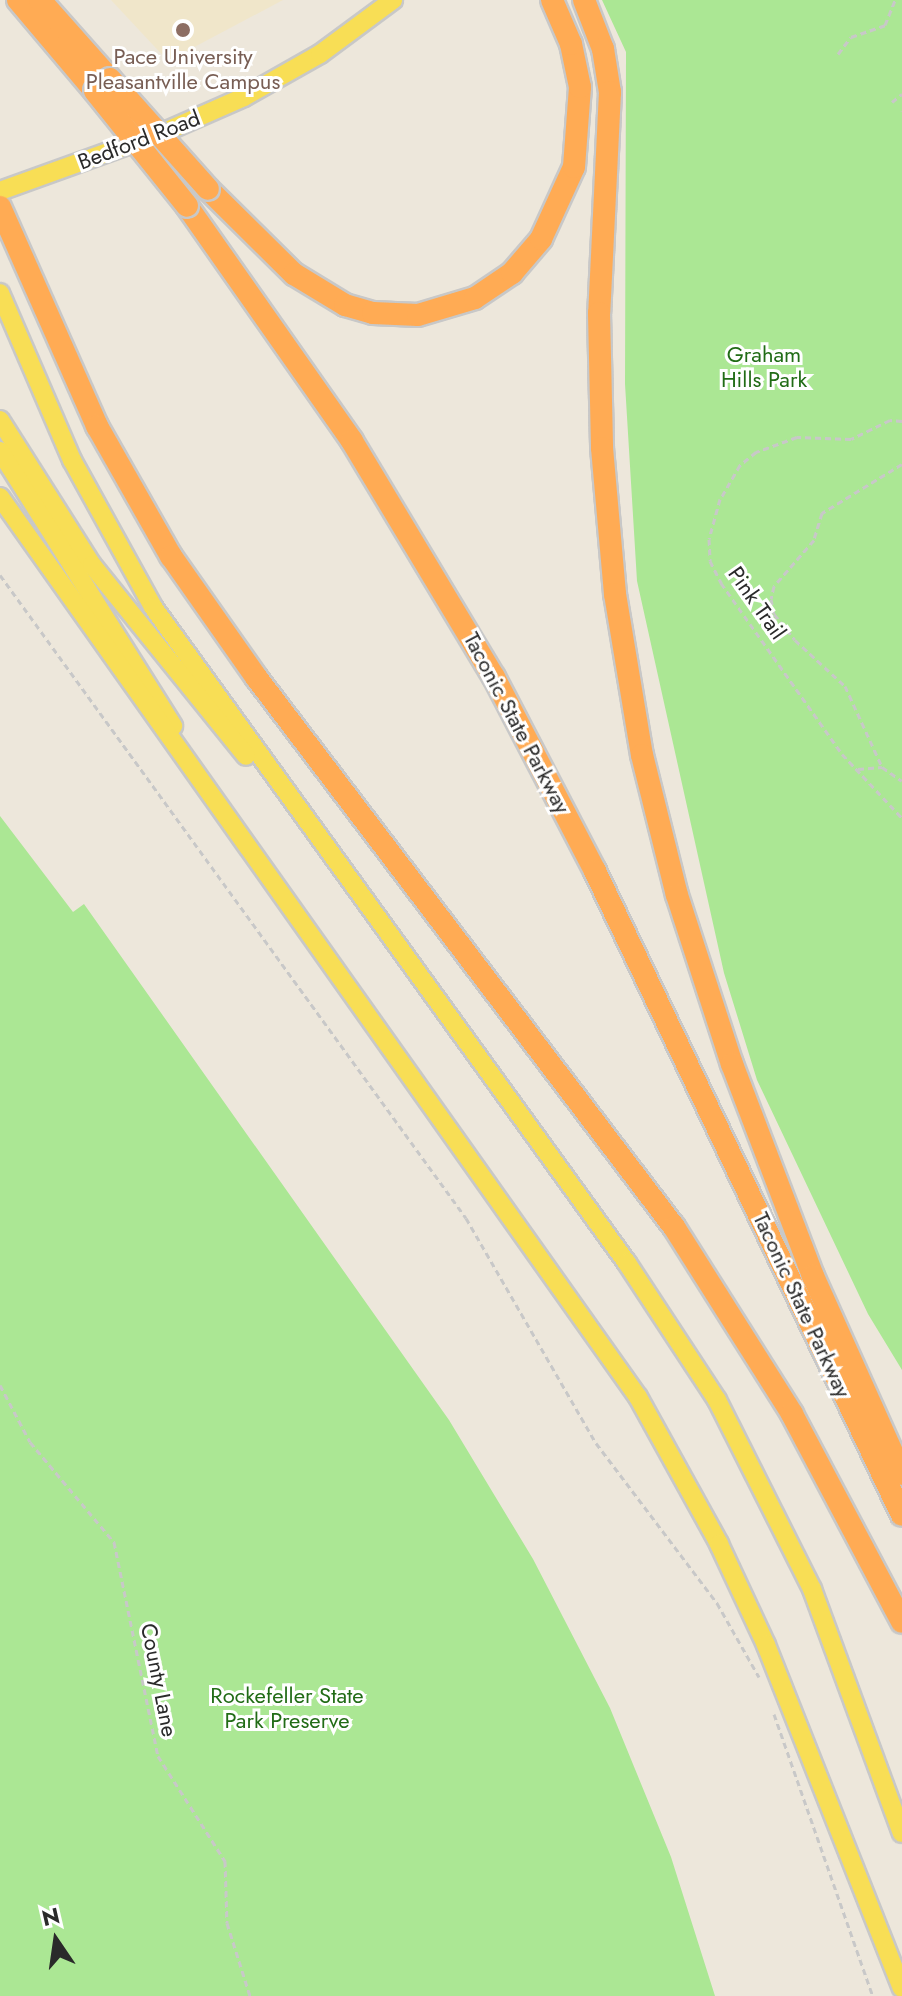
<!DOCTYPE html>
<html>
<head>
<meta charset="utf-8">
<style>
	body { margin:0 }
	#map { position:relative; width:902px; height:1996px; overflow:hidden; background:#ede7db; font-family:Jost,sans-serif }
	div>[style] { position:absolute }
	.education>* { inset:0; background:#f0e6ca }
	.green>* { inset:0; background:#abe794 }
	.path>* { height:3px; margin-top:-1.5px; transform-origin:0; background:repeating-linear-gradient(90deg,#c8c8c8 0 6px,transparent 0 10px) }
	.roads { filter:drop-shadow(2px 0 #c8c8c8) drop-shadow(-2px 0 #c8c8c8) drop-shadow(0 2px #c8c8c8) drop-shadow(0 -2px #c8c8c8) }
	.primary>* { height:18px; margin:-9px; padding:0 9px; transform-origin:9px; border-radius:9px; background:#f8de55 }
	.highway>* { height:22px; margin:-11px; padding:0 11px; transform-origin:11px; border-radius:11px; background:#ffab54 }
	.bridges { filter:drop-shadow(2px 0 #c8c8c8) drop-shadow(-2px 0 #c8c8c8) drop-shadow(0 2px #c8c8c8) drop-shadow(0 -2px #c8c8c8) }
	.highway-bridge>* { height:22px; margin:-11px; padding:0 11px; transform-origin:11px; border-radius:11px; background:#ffab54 }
	.dots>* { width:22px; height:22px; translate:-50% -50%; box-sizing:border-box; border:4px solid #fff; border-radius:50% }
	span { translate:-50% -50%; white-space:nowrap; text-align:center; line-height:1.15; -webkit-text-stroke:6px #fff; paint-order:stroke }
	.education-label { font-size:22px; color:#785e54 }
	.street-label { font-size:22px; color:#2a2a2a }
	.park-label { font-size:22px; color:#216c16 }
	.north { position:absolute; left:16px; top:1900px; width:80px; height:80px; -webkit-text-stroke:6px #fff; paint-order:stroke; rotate:347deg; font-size:22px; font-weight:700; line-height:32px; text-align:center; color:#2a2a2a }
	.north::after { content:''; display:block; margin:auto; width:28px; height:36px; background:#2a2a2a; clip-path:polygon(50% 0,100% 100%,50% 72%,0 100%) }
</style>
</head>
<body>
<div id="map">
	<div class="education">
		<i style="clip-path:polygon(111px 0,283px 0,168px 61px)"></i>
	</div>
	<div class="green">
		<i style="clip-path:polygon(602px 0,902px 0,902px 1370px,868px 1314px,757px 1080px,724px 973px,637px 581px,625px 384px,626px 52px)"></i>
		<i style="clip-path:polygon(0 816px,73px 912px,84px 904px,449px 1420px,533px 1559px,610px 1708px,671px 1857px,715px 1996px,0 1996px)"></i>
	</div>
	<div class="path">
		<i style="left:838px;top:54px;width:21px;rotate:-53deg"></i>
		<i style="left:851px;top:37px;width:36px;rotate:-19deg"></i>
		<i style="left:885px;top:25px;width:27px;rotate:-68deg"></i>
		<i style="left:892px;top:102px;width:13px;rotate:-39deg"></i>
		<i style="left:902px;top:110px;width:1px;rotate:90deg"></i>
		<i style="left:902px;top:421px;width:12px;rotate:-175deg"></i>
		<i style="left:890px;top:420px;width:43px;rotate:154deg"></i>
		<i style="left:851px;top:439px;width:54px;rotate:-177.9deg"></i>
		<i style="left:797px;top:437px;width:44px;rotate:159.9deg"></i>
		<i style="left:756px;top:452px;width:21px;rotate:141deg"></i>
		<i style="left:740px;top:465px;width:39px;rotate:120deg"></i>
		<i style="left:720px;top:499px;width:41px;rotate:105.4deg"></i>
		<i style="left:709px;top:539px;width:22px;rotate:87deg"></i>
		<i style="left:710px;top:561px;width:25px;rotate:63deg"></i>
		<i style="left:721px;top:583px;width:209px;rotate:54.7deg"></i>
		<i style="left:842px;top:754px;width:88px;rotate:46.8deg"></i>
		<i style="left:902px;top:464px;width:94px;rotate:148.5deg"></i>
		<i style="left:822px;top:513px;width:28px;rotate:107deg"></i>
		<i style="left:814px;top:540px;width:61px;rotate:131deg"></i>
		<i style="left:774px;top:586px;width:13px;rotate:103deg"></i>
		<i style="left:771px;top:599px;width:15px;rotate:79deg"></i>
		<i style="left:774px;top:614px;width:33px;rotate:51deg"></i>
		<i style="left:795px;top:640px;width:68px;rotate:42.6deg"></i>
		<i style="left:845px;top:686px;width:89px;rotate:65.4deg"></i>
		<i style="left:882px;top:767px;width:24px;rotate:35deg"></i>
		<i style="left:0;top:575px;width:794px;rotate:54.07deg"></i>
		<i style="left:466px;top:1218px;width:260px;rotate:60deg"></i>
		<i style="left:596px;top:1443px;width:201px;rotate:52.9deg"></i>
		<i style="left:717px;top:1603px;width:85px;rotate:60.4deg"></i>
		<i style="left:858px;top:769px;width:24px;rotate:-5deg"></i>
		<i style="left:0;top:1385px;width:64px;rotate:62.2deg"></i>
		<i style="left:30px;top:1442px;width:131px;rotate:50deg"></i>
		<i style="left:114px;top:1542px;width:218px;rotate:78.4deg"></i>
		<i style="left:158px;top:1756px;width:125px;rotate:57.5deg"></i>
		<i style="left:225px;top:1861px;width:62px;rotate:88.2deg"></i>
		<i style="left:227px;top:1923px;width:77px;rotate:72.5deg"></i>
		<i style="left:774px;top:1714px;width:299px;rotate:70.7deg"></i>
	</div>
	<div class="roads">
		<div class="primary">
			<i style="left:0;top:191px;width:180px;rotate:-19.8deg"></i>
			<i style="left:169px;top:130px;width:82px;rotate:-23.7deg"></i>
			<i style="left:244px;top:97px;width:87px;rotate:-29.5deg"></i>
			<i style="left:320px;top:54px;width:91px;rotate:-36.5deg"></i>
			<i style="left:0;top:293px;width:182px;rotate:66.7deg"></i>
			<i style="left:72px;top:460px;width:168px;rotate:61.1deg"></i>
			<i style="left:153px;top:607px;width:809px;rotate:54.15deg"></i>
			<i style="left:627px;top:1263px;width:164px;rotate:56.7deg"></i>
			<i style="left:717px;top:1400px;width:212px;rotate:63.3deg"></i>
			<i style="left:812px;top:1589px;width:260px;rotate:69.8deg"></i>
			<i style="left:0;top:420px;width:172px;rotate:57.6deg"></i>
			<i style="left:92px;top:565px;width:245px;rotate:51.1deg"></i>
			<i style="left:0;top:451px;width:325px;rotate:57.8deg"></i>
			<i style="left:0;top:497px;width:1103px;rotate:54.67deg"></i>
			<i style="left:638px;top:1397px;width:168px;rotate:61.1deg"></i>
			<i style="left:719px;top:1544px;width:111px;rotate:65deg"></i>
			<i style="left:766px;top:1645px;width:369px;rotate:68.4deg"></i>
		</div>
		<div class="highway">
			<i style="left:18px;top:0;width:119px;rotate:49.8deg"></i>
			<i style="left:40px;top:0;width:106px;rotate:48.5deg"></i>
			<i style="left:584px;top:0;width:53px;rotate:68.8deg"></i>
			<i style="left:603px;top:49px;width:44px;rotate:80.8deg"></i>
			<i style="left:610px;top:92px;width:221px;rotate:92.8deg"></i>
			<i style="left:599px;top:313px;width:135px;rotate:88.7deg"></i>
			<i style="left:602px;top:448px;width:147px;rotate:84.9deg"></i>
			<i style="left:615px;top:594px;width:163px;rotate:80.5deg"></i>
			<i style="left:642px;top:755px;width:144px;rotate:76deg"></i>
			<i style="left:677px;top:895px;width:178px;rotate:72deg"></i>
			<i style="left:732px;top:1064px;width:227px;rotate:69.1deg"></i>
			<i style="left:813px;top:1276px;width:217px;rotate:65.8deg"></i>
			<i style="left:208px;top:189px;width:121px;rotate:44.7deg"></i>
			<i style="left:294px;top:274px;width:60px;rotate:31.3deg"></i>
			<i style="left:345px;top:305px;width:29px;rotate:16deg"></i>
			<i style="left:373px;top:313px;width:45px;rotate:2.5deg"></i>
			<i style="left:418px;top:315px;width:59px;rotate:-16.6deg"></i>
			<i style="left:475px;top:298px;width:45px;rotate:-34deg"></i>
			<i style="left:512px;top:273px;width:45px;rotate:-49.5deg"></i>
			<i style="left:541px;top:239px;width:79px;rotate:-65.4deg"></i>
			<i style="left:574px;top:167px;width:80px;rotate:-85.7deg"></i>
			<i style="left:580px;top:87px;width:44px;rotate:-101.8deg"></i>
			<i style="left:571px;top:44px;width:48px;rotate:-113.4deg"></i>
			<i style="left:187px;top:206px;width:287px;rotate:54.9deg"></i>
			<i style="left:352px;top:441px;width:275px;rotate:59deg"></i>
			<i style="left:494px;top:677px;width:219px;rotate:62.5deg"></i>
			<i style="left:595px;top:871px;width:713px;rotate:64.51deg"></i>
			<i style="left:0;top:207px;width:240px;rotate:66.1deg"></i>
			<i style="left:97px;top:426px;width:150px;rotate:60.4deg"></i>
			<i style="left:171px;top:556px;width:148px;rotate:54.9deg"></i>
			<i style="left:256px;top:677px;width:691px;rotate:52.77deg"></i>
			<i style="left:674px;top:1227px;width:221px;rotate:57.7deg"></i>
			<i style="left:792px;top:1414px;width:235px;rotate:62.1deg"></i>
		</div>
	</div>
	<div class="bridges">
		<div class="highway-bridge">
			<i style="left:110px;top:79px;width:147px;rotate:48.3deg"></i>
			<i style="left:95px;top:91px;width:147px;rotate:51.3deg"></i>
		</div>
	</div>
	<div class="dots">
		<i style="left:183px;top:30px;background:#8d6e63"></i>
	</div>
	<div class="education-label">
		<span style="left:183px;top:69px">Pace University<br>Pleasantville Campus</span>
	</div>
	<div class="street-label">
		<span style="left:139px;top:140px;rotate:-21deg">Bedford Road</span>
		<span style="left:757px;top:603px;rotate:55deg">Pink Trail</span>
		<span style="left:517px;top:723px;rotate:62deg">Taconic State Parkway</span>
		<span style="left:802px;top:1305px;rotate:65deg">Taconic State Parkway</span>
		<span style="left:159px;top:1680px;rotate:79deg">County Lane</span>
	</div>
	<div class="park-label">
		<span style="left:764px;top:367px">Graham<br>Hills Park</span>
		<span style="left:287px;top:1708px">Rockefeller State<br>Park Preserve</span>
	</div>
	<div class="north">N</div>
</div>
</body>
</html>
